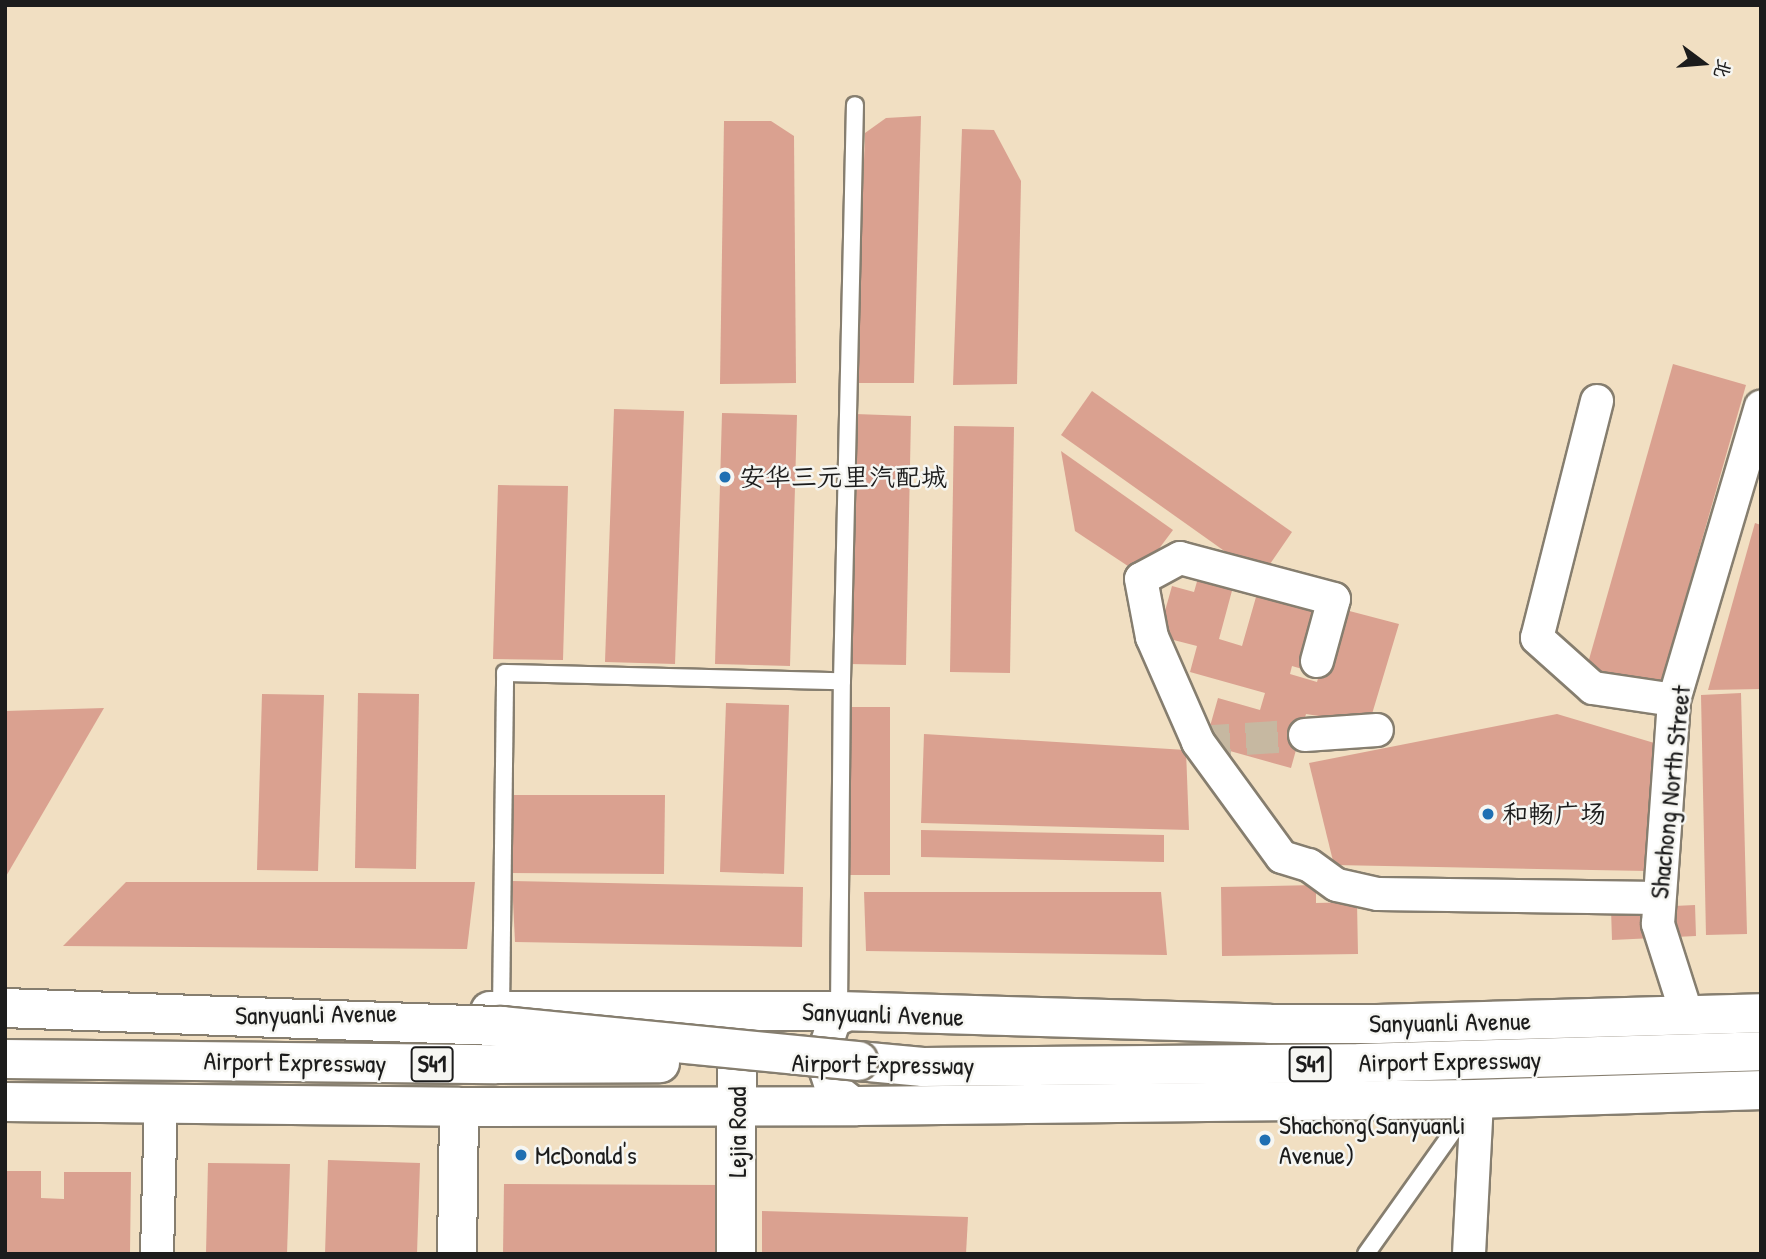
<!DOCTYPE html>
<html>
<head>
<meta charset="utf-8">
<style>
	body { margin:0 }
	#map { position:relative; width:1766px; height:1259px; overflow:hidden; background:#f1dfc2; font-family:"Patrick Hand","LXGW WenKai TC",sans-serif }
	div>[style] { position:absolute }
	.building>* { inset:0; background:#daa190 }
	.minor-tunnel>* { height:32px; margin-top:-16px; transform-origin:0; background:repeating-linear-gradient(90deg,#c6b8a1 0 32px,transparent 0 48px) }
	.roads { filter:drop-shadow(2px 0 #867e6f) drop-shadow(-2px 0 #867e6f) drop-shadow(0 2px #867e6f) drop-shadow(0 -2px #867e6f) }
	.service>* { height:16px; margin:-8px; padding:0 8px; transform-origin:8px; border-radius:8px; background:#fff }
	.minor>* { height:32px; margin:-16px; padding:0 16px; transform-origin:16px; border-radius:16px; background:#fff }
	.tertiary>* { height:38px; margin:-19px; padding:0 19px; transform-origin:19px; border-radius:19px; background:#fff }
	.secondary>* { height:38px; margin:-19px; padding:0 19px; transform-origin:19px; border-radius:19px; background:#fff }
	.motorway>* { height:38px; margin:-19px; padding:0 19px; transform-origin:19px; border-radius:19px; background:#fff }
	.bridges { filter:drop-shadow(2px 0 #867e6f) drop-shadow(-2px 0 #867e6f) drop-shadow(0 2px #867e6f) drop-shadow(0 -2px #867e6f) }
	.motorway-bridge>* { height:38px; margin:-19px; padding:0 19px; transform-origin:19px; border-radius:19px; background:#fff }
	.dots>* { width:19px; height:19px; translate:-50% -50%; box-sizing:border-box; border:4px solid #f6f6f2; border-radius:50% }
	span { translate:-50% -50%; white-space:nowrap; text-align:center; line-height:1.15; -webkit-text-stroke:5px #f6f6f2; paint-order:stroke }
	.shield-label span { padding:2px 5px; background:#f6f6f2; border:2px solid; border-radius:5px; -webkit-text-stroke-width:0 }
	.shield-label { font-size:24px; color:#1c1c1c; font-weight:700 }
	.poi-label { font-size:26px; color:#1c1c1c }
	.left { translate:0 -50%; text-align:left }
	.street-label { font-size:26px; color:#1c1c1c }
	.frame { position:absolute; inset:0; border:7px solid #1c1c1c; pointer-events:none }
	.north { position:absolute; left:1668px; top:28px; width:70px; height:70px; -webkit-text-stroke:5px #f6f6f2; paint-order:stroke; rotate:106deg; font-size:19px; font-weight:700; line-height:28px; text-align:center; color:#1c1c1c }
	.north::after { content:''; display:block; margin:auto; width:24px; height:32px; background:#1c1c1c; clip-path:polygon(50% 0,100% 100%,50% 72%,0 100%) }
</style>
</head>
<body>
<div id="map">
	<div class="building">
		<i style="clip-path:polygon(921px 116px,914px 383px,856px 383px,865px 133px,886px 118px)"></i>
		<i style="clip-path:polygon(724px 121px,771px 121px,794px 136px,796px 383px,720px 384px)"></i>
		<i style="clip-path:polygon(962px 129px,994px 130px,1021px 181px,1017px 384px,953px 385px)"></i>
		<i style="clip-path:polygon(1673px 364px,1746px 385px,1659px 691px,1586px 670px)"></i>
		<i style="clip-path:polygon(1092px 391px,1292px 532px,1261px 577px,1061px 435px)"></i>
		<i style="clip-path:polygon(614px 409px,684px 411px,675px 664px,605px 662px)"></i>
		<i style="clip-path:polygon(722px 413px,797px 415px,790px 666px,715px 664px)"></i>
		<i style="clip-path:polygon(855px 414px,911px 416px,906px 665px,849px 664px)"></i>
		<i style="clip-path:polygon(954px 426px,1014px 427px,1010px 673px,950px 672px)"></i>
		<i style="clip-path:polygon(1061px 451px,1173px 530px,1140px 574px,1075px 531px)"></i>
		<i style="clip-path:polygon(498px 485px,568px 486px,563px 660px,493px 659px)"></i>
		<i style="clip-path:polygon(1755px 523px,1761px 525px,1761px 689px,1708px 690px)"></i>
		<i style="clip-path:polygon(1198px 578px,1233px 587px,1219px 639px,1242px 646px,1260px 583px,1328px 602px,1309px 671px,1292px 666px,1290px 674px,1317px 682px,1338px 608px,1399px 624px,1369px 724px,1306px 714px,1291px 768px,1205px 744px,1218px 698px,1260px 710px,1265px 693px,1190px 672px,1197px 646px,1158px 636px,1172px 586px,1194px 592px)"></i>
		<i style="clip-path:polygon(358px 693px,419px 694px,416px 869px,355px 868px)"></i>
		<i style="clip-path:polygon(1741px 693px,1747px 934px,1706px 935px,1701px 695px)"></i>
		<i style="clip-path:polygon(262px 694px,324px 695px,318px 871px,257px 870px)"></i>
		<i style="clip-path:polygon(726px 703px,789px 705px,784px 874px,720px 872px)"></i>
		<i style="clip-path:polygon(849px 707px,890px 707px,890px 875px,849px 875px)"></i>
		<i style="clip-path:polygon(104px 708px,5px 878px,5px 711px)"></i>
		<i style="clip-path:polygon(1557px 714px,1661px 745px,1647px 871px,1334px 865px,1309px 763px)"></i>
		<i style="clip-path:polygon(924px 734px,1186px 750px,1189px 830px,921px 823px)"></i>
		<i style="clip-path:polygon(509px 795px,665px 795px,664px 874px,509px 873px)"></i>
		<i style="clip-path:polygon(921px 830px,1164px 835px,1164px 862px,921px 857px)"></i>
		<i style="clip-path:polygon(512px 881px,803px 887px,802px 947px,515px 942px)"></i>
		<i style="clip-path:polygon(126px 882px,475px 882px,467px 949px,63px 946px)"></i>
		<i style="clip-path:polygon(1316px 885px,1316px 903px,1357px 902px,1358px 954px,1222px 956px,1221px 887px)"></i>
		<i style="clip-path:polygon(864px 892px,1161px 892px,1167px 955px,866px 951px)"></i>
		<i style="clip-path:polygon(1695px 905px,1696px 936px,1612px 940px,1611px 909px)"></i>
		<i style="clip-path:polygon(328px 1160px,420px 1163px,417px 1254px,325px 1254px)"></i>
		<i style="clip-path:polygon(208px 1163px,290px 1164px,287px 1254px,206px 1254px)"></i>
		<i style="clip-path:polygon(5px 1171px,41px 1171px,41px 1198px,64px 1199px,64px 1172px,131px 1172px,130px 1254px,5px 1254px)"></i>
		<i style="clip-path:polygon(504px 1184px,721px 1185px,720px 1254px,503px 1254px)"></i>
		<i style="clip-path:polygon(762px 1211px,968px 1217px,966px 1254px,762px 1254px)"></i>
	</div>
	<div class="minor-tunnel">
		<i style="left:1198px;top:742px;width:107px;rotate:-3.7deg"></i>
	</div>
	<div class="roads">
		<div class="service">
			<i style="left:501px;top:1011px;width:338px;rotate:-89.3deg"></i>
			<i style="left:505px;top:673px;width:337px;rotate:1.4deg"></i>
			<i style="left:839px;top:1011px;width:330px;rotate:-89.5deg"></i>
			<i style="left:842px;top:681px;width:576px;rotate:-88.71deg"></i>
			<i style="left:1366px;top:1254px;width:181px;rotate:-54.6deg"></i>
		</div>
		<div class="minor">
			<i style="left:1597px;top:401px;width:244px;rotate:104.2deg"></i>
			<i style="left:1537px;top:638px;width:75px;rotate:41.8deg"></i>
			<i style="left:1593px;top:688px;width:82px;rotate:8.4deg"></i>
			<i style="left:1317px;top:661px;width:64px;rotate:-74.7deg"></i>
			<i style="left:1334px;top:599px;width:159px;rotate:-165.1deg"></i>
			<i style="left:1180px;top:558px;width:44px;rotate:151.7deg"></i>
			<i style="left:1141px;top:579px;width:59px;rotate:79.3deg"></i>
			<i style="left:1152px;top:637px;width:115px;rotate:66.3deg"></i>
			<i style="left:1198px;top:742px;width:142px;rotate:53.9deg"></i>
			<i style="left:1282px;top:857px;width:28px;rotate:17deg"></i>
			<i style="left:1309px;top:865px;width:34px;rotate:36deg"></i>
			<i style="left:1337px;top:885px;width:42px;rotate:12.4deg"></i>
			<i style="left:1378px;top:894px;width:280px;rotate:0.8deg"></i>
			<i style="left:1305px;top:735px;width:72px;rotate:-4deg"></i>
			<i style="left:852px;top:1012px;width:20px;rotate:153deg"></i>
			<i style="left:834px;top:1021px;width:23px;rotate:108deg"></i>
			<i style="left:827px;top:1043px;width:28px;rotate:92deg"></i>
			<i style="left:826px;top:1071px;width:16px;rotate:72deg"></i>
			<i style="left:831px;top:1086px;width:33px;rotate:38deg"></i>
			<i style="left:1687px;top:1015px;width:96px;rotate:-107.7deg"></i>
			<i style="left:1658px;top:924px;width:225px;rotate:-85.9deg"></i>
			<i style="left:1674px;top:700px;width:306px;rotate:-73.5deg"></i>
			<i style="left:157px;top:1254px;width:150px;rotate:-88.5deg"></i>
			<i style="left:1469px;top:1254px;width:155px;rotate:-87deg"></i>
		</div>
		<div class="tertiary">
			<i style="left:457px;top:1254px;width:147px;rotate:-89.2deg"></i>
			<i style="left:736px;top:1254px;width:236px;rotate:-89.8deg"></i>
		</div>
		<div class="secondary">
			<i style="left:490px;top:1011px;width:349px"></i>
			<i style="left:839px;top:1011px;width:431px;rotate:1.7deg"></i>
			<i style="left:1270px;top:1024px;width:107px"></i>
			<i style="left:1377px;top:1024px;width:384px;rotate:-1.6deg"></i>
			<i style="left:5px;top:1102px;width:454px;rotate:0.6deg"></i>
			<i style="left:459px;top:1107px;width:398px;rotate:-0.1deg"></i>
			<i style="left:857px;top:1106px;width:620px;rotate:-0.65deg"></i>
			<i style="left:1477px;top:1099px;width:284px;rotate:-1.8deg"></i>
		</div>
		<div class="motorway">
			<i style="left:858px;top:1061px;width:65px;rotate:5.3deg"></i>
			<i style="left:923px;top:1067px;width:438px;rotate:-0.5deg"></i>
			<i style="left:1361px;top:1063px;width:400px;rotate:-1.7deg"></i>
		</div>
	</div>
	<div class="bridges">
		<div class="motorway-bridge">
			<i style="left:5px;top:1008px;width:497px;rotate:2.1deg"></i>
			<i style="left:502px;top:1026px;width:358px;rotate:5.6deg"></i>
			<i style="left:5px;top:1059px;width:491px;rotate:0.6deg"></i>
			<i style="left:496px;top:1064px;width:164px;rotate:-0.3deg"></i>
		</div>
	</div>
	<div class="dots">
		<i style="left:725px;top:477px;background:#1f6fb2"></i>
		<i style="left:1488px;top:814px;background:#1f6fb2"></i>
		<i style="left:1265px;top:1140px;background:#1f6fb2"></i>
		<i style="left:521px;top:1155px;background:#1f6fb2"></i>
	</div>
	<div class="shield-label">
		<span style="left:432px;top:1064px">S41</span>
		<span style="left:1310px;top:1064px">S41</span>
	</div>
	<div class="poi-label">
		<span class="left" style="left:739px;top:477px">安华三元里汽配城</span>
		<span class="left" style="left:1502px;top:814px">和畅广场</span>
		<span class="left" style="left:1279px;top:1140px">Shachong(Sanyuanli<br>Avenue)</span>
		<span class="left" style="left:535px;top:1155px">McDonald's</span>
	</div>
	<div class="street-label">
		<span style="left:1670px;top:792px;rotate:-84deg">Shachong North Street</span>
		<span style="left:316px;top:1014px;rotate:-1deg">Sanyuanli Avenue</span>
		<span style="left:883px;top:1014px;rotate:2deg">Sanyuanli Avenue</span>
		<span style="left:1450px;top:1022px;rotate:-1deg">Sanyuanli Avenue</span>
		<span style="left:1450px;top:1061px;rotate:-1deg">Airport Expressway</span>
		<span style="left:295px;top:1062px;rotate:1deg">Airport Expressway</span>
		<span style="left:883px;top:1064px;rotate:1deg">Airport Expressway</span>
		<span style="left:737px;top:1132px;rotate:-90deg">Lejia Road</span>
	</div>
	<div class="frame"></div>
	<div class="north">北</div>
</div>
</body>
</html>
